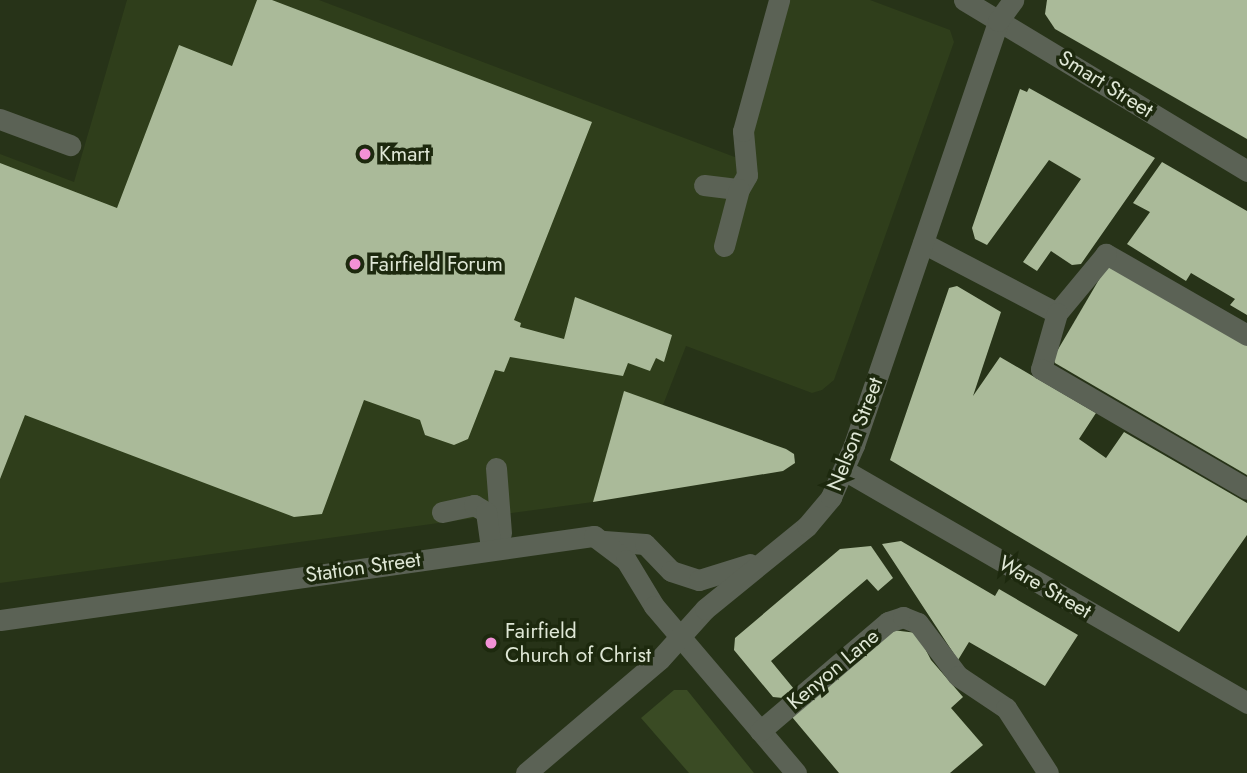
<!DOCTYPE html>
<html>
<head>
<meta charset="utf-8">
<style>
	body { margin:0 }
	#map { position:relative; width:1247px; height:773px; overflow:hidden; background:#273318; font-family:Jost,sans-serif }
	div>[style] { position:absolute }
	.built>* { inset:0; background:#2f3e1b }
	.green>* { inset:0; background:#3a4b24 }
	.building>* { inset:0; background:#aaba99 }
	.minor>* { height:21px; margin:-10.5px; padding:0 10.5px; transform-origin:10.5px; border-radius:10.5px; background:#5b6255 }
	.dots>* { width:19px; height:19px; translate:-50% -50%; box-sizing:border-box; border:4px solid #1d290e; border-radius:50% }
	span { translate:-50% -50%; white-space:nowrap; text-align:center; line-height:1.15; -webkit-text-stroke:7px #1d290e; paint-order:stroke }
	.street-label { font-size:21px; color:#dfe7d6 }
	.poi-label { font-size:21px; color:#dfe7d6 }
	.left { translate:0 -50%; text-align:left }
</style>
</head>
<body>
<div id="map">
	<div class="built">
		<i style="clip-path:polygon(127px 0,319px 0,740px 159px,786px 0,870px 0,950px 30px,954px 42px,834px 380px,822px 390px,812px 393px,686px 346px,663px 405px,624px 392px,593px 502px,0 583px,0 154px,74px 182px)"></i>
	</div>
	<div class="green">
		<i style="clip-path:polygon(674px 690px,687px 690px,754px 773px,689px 773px,641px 718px)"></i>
	</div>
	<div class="building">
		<i style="clip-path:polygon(257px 0,272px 0,592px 122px,514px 320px,521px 323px,520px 327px,564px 339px,575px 297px,672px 335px,664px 362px,656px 358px,650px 371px,628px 363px,623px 376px,510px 357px,504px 372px,495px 370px,468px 439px,454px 445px,425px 435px,420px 420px,364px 400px,322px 514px,294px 517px,25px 415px,0 479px,0 163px,117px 208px,179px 45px,232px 66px)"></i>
		<i style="clip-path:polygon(1047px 0,1247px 0,1247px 139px,1055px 29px,1045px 14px)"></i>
		<i style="clip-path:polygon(1029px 88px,1155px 158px,1081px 264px,1072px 265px,1051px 251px,1037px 271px,1023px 262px,1081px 179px,1049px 160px,987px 245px,975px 239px,972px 228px,1020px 89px,1027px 92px)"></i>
		<i style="clip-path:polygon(1162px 162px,1247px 211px,1247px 315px,1230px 305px,1235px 299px,1191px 273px,1186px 281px,1127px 244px,1150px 212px,1133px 203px)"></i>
		<i style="clip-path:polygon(1107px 266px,1247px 344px,1247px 475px,1055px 363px,1053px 358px)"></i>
		<i style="clip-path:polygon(957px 286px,1001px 312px,973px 396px,1000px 357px,1096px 413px,1079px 439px,1106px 458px,1124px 432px,1247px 503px,1247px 535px,1179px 632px,890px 460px,949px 288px)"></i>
		<i style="clip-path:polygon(624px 391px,786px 449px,794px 454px,795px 463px,783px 471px,593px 502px)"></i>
		<i style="clip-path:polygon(901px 541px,995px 596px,999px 589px,1078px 635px,1045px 686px,969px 642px,958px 660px,882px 544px)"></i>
		<i style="clip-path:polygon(871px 546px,893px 578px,878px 591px,867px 579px,771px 661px,794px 689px,783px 698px,773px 697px,734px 650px,735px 638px,840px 549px)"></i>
		<i style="clip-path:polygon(892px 630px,917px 633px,931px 660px,963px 697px,951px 708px,983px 745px,950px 773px,839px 773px,792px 717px)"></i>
	</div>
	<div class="minor">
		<i style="left:964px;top:0;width:331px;rotate:31.1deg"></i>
		<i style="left:0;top:119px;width:75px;rotate:20.4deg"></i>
		<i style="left:704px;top:185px;width:35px;rotate:7deg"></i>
		<i style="left:739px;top:189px;width:16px;rotate:-60deg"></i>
		<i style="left:747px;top:175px;width:44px;rotate:-95.2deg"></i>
		<i style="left:743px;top:131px;width:136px;rotate:-74.6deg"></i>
		<i style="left:923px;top:243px;width:151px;rotate:27.6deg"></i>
		<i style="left:724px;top:246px;width:59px;rotate:-75.3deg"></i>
		<i style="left:1247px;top:335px;width:163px;rotate:-150.1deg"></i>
		<i style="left:1106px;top:254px;width:77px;rotate:129.7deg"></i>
		<i style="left:1057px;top:313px;width:58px;rotate:105.9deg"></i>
		<i style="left:1041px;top:369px;width:238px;rotate:30.2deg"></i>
		<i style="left:496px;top:468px;width:65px;rotate:85.6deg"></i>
		<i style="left:844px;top:470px;width:466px;rotate:30deg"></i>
		<i style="left:442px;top:512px;width:33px;rotate:-12deg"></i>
		<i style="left:474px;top:505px;width:14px;rotate:30deg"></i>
		<i style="left:486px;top:512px;width:36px;rotate:82deg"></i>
		<i style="left:604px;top:541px;width:41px;rotate:4.2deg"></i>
		<i style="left:645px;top:544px;width:37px;rotate:46deg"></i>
		<i style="left:671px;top:571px;width:29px;rotate:18deg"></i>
		<i style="left:699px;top:580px;width:53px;rotate:-17.4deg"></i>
		<i style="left:0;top:620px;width:600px;rotate:-8.05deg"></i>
		<i style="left:594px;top:536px;width:40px;rotate:37deg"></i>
		<i style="left:626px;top:560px;width:54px;rotate:58.7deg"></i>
		<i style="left:654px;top:606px;width:219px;rotate:49.6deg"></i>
		<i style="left:760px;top:731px;width:168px;rotate:-40.4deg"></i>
		<i style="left:888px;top:622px;width:16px;rotate:-18deg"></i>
		<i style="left:903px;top:617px;width:16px;rotate:22deg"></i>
		<i style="left:918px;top:623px;width:66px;rotate:53deg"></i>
		<i style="left:958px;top:676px;width:58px;rotate:33.7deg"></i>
		<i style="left:1006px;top:708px;width:77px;rotate:57.1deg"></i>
		<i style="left:526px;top:773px;width:176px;rotate:-40.4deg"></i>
		<i style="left:660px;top:659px;width:67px;rotate:-48deg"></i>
		<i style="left:705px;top:609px;width:132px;rotate:-39.1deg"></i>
		<i style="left:807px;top:526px;width:38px;rotate:-50deg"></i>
		<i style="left:831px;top:497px;width:57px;rotate:-66.1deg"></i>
		<i style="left:854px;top:445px;width:448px;rotate:-71.2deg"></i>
		<i style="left:998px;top:21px;width:26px;rotate:-54deg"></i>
	</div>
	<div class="dots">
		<i style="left:365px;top:154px;background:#f291d6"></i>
		<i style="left:355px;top:264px;background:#f291d6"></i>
		<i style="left:491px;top:643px;background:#f291d6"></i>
	</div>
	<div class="street-label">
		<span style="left:1106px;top:84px;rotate:32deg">Smart Street</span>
		<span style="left:855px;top:434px;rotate:-69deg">Nelson Street</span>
		<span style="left:363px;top:567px;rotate:-8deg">Station Street</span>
		<span style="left:1045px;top:587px;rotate:30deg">Ware Street</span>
		<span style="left:833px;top:669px;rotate:-40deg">Kenyon Lane</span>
	</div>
	<div class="poi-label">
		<span class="left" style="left:379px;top:154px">Kmart</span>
		<span class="left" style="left:369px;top:264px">Fairfield Forum</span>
		<span class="left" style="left:505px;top:643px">Fairfield<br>Church of Christ</span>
	</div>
</div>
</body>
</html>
